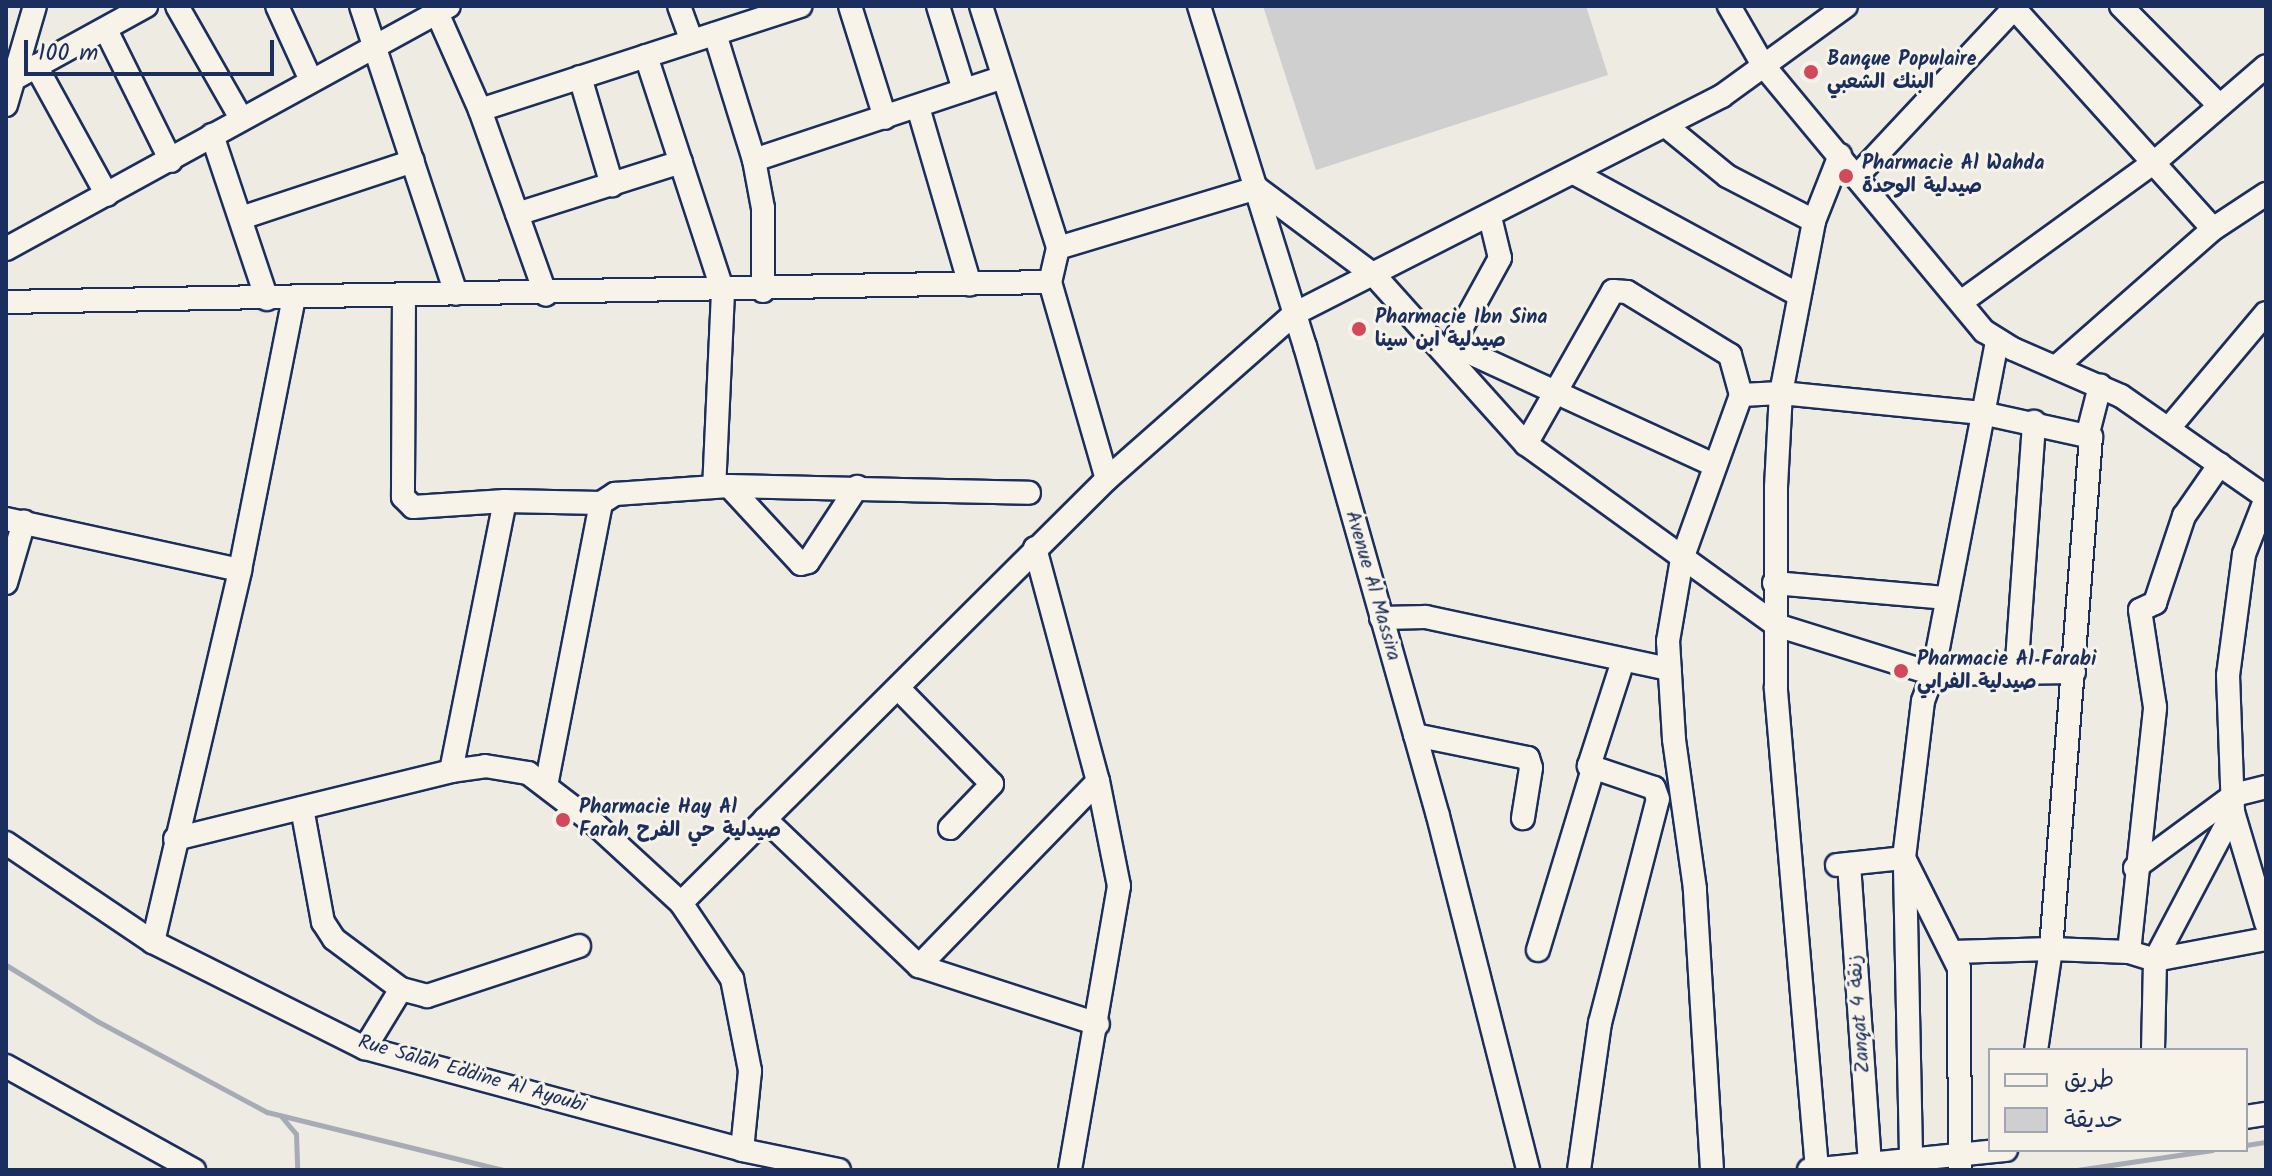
<!DOCTYPE html>
<html>
<head>
<meta charset="utf-8">
<style>
	body { margin:0 }
	#map { position:relative; width:2272px; height:1176px; overflow:hidden; background:#eeebe2; font-family:Kalam,"Playpen Sans Arabic",sans-serif }
	div>[style] { position:absolute }
	.green>* { inset:0; background:#cfcfcf }
	.stream>* { height:5px; margin:-2.5px; padding:0 2.5px; transform-origin:2.5px; border-radius:2.5px; background:#a6abb5 }
	.roads { filter:drop-shadow(2px 0 #1b2f5e) drop-shadow(-2px 0 #1b2f5e) drop-shadow(0 2px #1b2f5e) drop-shadow(0 -2px #1b2f5e) }
	.minor>* { height:22px; margin:-11px; padding:0 11px; transform-origin:11px; border-radius:11px; background:#f7f3e8 }
	.dots>* { width:22px; height:22px; translate:-50% -50%; box-sizing:border-box; border:4px solid #f7f3e8; border-radius:50% }
	span { translate:-50% -50%; white-space:nowrap; text-align:center; line-height:1.15; -webkit-text-stroke:6px #f7f3e8; paint-order:stroke }
	.poi-label { font-size:20px; color:#1b2f5e; font-weight:700 }
	.left { translate:0 -50%; text-align:left }
	.street-label { font-size:20px; color:#1b2f5e }
	.frame { position:absolute; inset:0; border:8px solid #1b2f5e; pointer-events:none }
	.legend { position:absolute; left:1988px; top:1048px; width:260px; height:104px; box-sizing:border-box; background:#f7f3e8; border:2px solid #9fa5b1; margin:0; padding:10px 14px; list-style:none; font-size:24px; color:#1b2f5e }
	.legend li { display:flex; align-items:center; gap:16px; height:40px }
	.legend b { width:40px; border:2px solid #9fa5b1 }
	.scale { position:absolute; left:24px; top:40px; width:250px; height:36px; box-sizing:border-box; border:4px solid #1b2f5e; border-top:0; padding-left:10px; font-size:24px; line-height:28px; white-space:nowrap; color:#1b2f5e; -webkit-text-stroke:6px #f7f3e8; paint-order:stroke }
</style>
</head>
<body>
<div id="map">
	<div class="green">
		<i style="clip-path:polygon(1263px 6px,1586px 6px,1608px 75px,1316px 170px)"></i>
	</div>
	<div class="stream">
		<i style="left:6px;top:965px;width:107px;rotate:31.6deg"></i>
		<i style="left:97px;top:1021px;width:193px;rotate:28.2deg"></i>
		<i style="left:267px;top:1112px;width:243px;rotate:13.8deg"></i>
		<i style="left:281px;top:1116px;width:23px;rotate:50deg"></i>
		<i style="left:296px;top:1134px;width:36px;rotate:88deg"></i>
		<i style="left:2246px;top:1145px;width:20px;rotate:-9deg"></i>
		<i style="left:2077px;top:1170px;width:137px;rotate:-8.4deg"></i>
	</div>
	<div class="roads">
		<div class="minor">
			<i style="left:177px;top:6px;width:129px;rotate:60.3deg"></i>
			<i style="left:277px;top:6px;width:79px;rotate:65.4deg"></i>
			<i style="left:361px;top:6px;width:303px;rotate:71.7deg"></i>
			<i style="left:434px;top:6px;width:114px;rotate:66.1deg"></i>
			<i style="left:480px;top:110px;width:196px;rotate:70.4deg"></i>
			<i style="left:679px;top:6px;width:37px;rotate:70deg"></i>
			<i style="left:850px;top:6px;width:117px;rotate:72.6deg"></i>
			<i style="left:938px;top:6px;width:88px;rotate:72.8deg"></i>
			<i style="left:981px;top:6px;width:254px;rotate:72.3deg"></i>
			<i style="left:1058px;top:248px;width:35px;rotate:103deg"></i>
			<i style="left:1050px;top:282px;width:205px;rotate:73.9deg"></i>
			<i style="left:1199px;top:6px;width:356px;rotate:72.7deg"></i>
			<i style="left:1305px;top:346px;width:488px;rotate:74.2deg"></i>
			<i style="left:1438px;top:816px;width:365px;rotate:75.7deg"></i>
			<i style="left:1729px;top:6px;width:68px;rotate:60deg"></i>
			<i style="left:1763px;top:65px;width:346px;rotate:50.3deg"></i>
			<i style="left:1984px;top:331px;width:34px;rotate:32deg"></i>
			<i style="left:2013px;top:349px;width:118px;rotate:23.5deg"></i>
			<i style="left:2121px;top:396px;width:177px;rotate:34.9deg"></i>
			<i style="left:2121px;top:6px;width:136px;rotate:45.3deg"></i>
			<i style="left:2014px;top:8px;width:297px;rotate:48deg"></i>
			<i style="left:106px;top:30px;width:146px;rotate:63.6deg"></i>
			<i style="left:715px;top:34px;width:132px;rotate:72.8deg"></i>
			<i style="left:754px;top:160px;width:49px;rotate:79.4deg"></i>
			<i style="left:763px;top:208px;width:83px;rotate:90deg"></i>
			<i style="left:646px;top:56px;width:248px;rotate:71.9deg"></i>
			<i style="left:723px;top:292px;width:195px;rotate:92.6deg"></i>
			<i style="left:36px;top:66px;width:147px;rotate:61.2deg"></i>
			<i style="left:580px;top:77px;width:113px;rotate:73.5deg"></i>
			<i style="left:6px;top:83px;width:160px;rotate:-28.8deg"></i>
			<i style="left:6px;top:105px;width:103px;rotate:-73.7deg"></i>
			<i style="left:918px;top:107px;width:185px;rotate:73.7deg"></i>
			<i style="left:480px;top:110px;width:337px;rotate:-18deg"></i>
			<i style="left:1666px;top:126px;width:79px;rotate:39.3deg"></i>
			<i style="left:1727px;top:176px;width:98px;rotate:27.3deg"></i>
			<i style="left:212px;top:135px;width:173px;rotate:71.5deg"></i>
			<i style="left:754px;top:160px;width:262px;rotate:-18.4deg"></i>
			<i style="left:1576px;top:174px;width:254px;rotate:28.5deg"></i>
			<i style="left:1857px;top:176px;width:233px;rotate:-46.9deg"></i>
			<i style="left:517px;top:214px;width:172px;rotate:-17.6deg"></i>
			<i style="left:1490px;top:217px;width:42px;rotate:76.3deg"></i>
			<i style="left:1500px;top:258px;width:91px;rotate:118.8deg"></i>
			<i style="left:1456px;top:338px;width:14px;rotate:56deg"></i>
			<i style="left:1464px;top:350px;width:275px;rotate:24.7deg"></i>
			<i style="left:241px;top:218px;width:181px;rotate:-18.3deg"></i>
			<i style="left:1058px;top:248px;width:208px;rotate:-16.8deg"></i>
			<i style="left:1257px;top:188px;width:147px;rotate:36.7deg"></i>
			<i style="left:1375px;top:276px;width:226px;rotate:48.1deg"></i>
			<i style="left:1526px;top:444px;width:309px;rotate:35.9deg"></i>
			<i style="left:1776px;top:625px;width:164px;rotate:17.3deg"></i>
			<i style="left:1933px;top:674px;width:141px;rotate:-0.8deg"></i>
			<i style="left:6px;top:249px;width:505px;rotate:-28.75deg"></i>
			<i style="left:404px;top:295px;width:202px;rotate:90.3deg"></i>
			<i style="left:403px;top:497px;width:14px;rotate:45deg"></i>
			<i style="left:413px;top:507px;width:92px;rotate:-3.7deg"></i>
			<i style="left:505px;top:501px;width:96px;rotate:1.2deg"></i>
			<i style="left:601px;top:503px;width:17px;rotate:-33deg"></i>
			<i style="left:615px;top:494px;width:114px;rotate:-4deg"></i>
			<i style="left:729px;top:486px;width:300px;rotate:1.3deg"></i>
			<i style="left:6px;top:302px;width:1044px;rotate:-1.1deg"></i>
			<i style="left:1961px;top:302px;width:241px;rotate:-35.9deg"></i>
			<i style="left:2156px;top:161px;width:145px;rotate:-40.8deg"></i>
			<i style="left:2056px;top:367px;width:209px;rotate:-41.3deg"></i>
			<i style="left:2213px;top:229px;width:64px;rotate:-33.4deg"></i>
			<i style="left:2169px;top:428px;width:150px;rotate:-49.9deg"></i>
			<i style="left:2088px;top:433px;width:49px;rotate:-75.7deg"></i>
			<i style="left:1526px;top:444px;width:176px;rotate:-60.4deg"></i>
			<i style="left:1613px;top:291px;width:14px;rotate:4deg"></i>
			<i style="left:1627px;top:292px;width:121px;rotate:31.5deg"></i>
			<i style="left:1730px;top:355px;width:41px;rotate:74.6deg"></i>
			<i style="left:729px;top:486px;width:106px;rotate:47.3deg"></i>
			<i style="left:801px;top:564px;width:7px;rotate:-16deg"></i>
			<i style="left:808px;top:562px;width:90px;rotate:-56.8deg"></i>
			<i style="left:2266px;top:498px;width:60px;rotate:111.4deg"></i>
			<i style="left:2244px;top:554px;width:122px;rotate:97.5deg"></i>
			<i style="left:2228px;top:675px;width:137px;rotate:87.9deg"></i>
			<i style="left:2233px;top:812px;width:116px;rotate:73.4deg"></i>
			<i style="left:6px;top:519px;width:239px;rotate:12.3deg"></i>
			<i style="left:1035px;top:548px;width:241px;rotate:74.9deg"></i>
			<i style="left:1098px;top:781px;width:107px;rotate:78.7deg"></i>
			<i style="left:1119px;top:886px;width:288px;rotate:99.8deg"></i>
			<i style="left:6px;top:583px;width:64px;rotate:-73.6deg"></i>
			<i style="left:1774px;top:583px;width:174px;rotate:5deg"></i>
			<i style="left:1381px;top:618px;width:45px;rotate:-1.3deg"></i>
			<i style="left:1426px;top:617px;width:249px;rotate:12.1deg"></i>
			<i style="left:2016px;top:675px;width:254px;rotate:-85.9deg"></i>
			<i style="left:898px;top:688px;width:134px;rotate:45.6deg"></i>
			<i style="left:992px;top:784px;width:61px;rotate:133.7deg"></i>
			<i style="left:1415px;top:735px;width:115px;rotate:11.5deg"></i>
			<i style="left:1528px;top:758px;width:10px;rotate:73deg"></i>
			<i style="left:1531px;top:768px;width:51px;rotate:99.1deg"></i>
			<i style="left:451px;top:771px;width:275px;rotate:-78.7deg"></i>
			<i style="left:546px;top:786px;width:288px;rotate:-79deg"></i>
			<i style="left:302px;top:808px;width:116px;rotate:79.6deg"></i>
			<i style="left:323px;top:922px;width:20px;rotate:57deg"></i>
			<i style="left:334px;top:939px;width:84px;rotate:36.7deg"></i>
			<i style="left:401px;top:989px;width:27px;rotate:15deg"></i>
			<i style="left:427px;top:996px;width:160px;rotate:-18.2deg"></i>
			<i style="left:765px;top:819px;width:213px;rotate:43.7deg"></i>
			<i style="left:919px;top:966px;width:188px;rotate:18deg"></i>
			<i style="left:175px;top:839px;width:284px;rotate:-13.8deg"></i>
			<i style="left:451px;top:771px;width:34px;rotate:-8deg"></i>
			<i style="left:485px;top:766px;width:44px;rotate:9.2deg"></i>
			<i style="left:528px;top:773px;width:84px;rotate:37.3deg"></i>
			<i style="left:595px;top:824px;width:117px;rotate:42.6deg"></i>
			<i style="left:681px;top:903px;width:92px;rotate:56.1deg"></i>
			<i style="left:732px;top:979px;width:94px;rotate:78.9deg"></i>
			<i style="left:750px;top:1071px;width:79px;rotate:95.8deg"></i>
			<i style="left:6px;top:843px;width:177px;rotate:34deg"></i>
			<i style="left:153px;top:942px;width:237px;rotate:26.6deg"></i>
			<i style="left:365px;top:1048px;width:391px;rotate:15.1deg"></i>
			<i style="left:742px;top:1150px;width:99px;rotate:11.7deg"></i>
			<i style="left:1849px;top:864px;width:301px;rotate:86deg"></i>
			<i style="left:1837px;top:865px;width:67px;rotate:-6deg"></i>
			<i style="left:1905px;top:868px;width:295px;rotate:88.8deg"></i>
			<i style="left:2135px;top:868px;width:123px;rotate:-36.4deg"></i>
			<i style="left:2234px;top:795px;width:33px;rotate:-14deg"></i>
			<i style="left:681px;top:903px;width:601px;rotate:-44.87deg"></i>
			<i style="left:1107px;top:479px;width:249px;rotate:-41.4deg"></i>
			<i style="left:1294px;top:314px;width:480px;rotate:-27deg"></i>
			<i style="left:1722px;top:96px;width:153px;rotate:-36deg"></i>
			<i style="left:153px;top:942px;width:382px;rotate:-76.8deg"></i>
			<i style="left:240px;top:570px;width:278px;rotate:-78.8deg"></i>
			<i style="left:1538px;top:950px;width:189px;rotate:-73.1deg"></i>
			<i style="left:1953px;top:952px;width:98px;rotate:-1.8deg"></i>
			<i style="left:2051px;top:949px;width:78px;rotate:2.2deg"></i>
			<i style="left:2129px;top:952px;width:27px;rotate:17deg"></i>
			<i style="left:2155px;top:960px;width:113px;rotate:-10.7deg"></i>
			<i style="left:2129px;top:952px;width:246px;rotate:-83.9deg"></i>
			<i style="left:2155px;top:707px;width:98px;rotate:-98.8deg"></i>
			<i style="left:2140px;top:610px;width:17px;rotate:-25deg"></i>
			<i style="left:2155px;top:603px;width:92px;rotate:-71.6deg"></i>
			<i style="left:2184px;top:516px;width:63px;rotate:-55.3deg"></i>
			<i style="left:919px;top:966px;width:257px;rotate:-45.9deg"></i>
			<i style="left:365px;top:1048px;width:69px;rotate:-58.6deg"></i>
			<i style="left:2153px;top:1050px;width:90px;rotate:-88.7deg"></i>
			<i style="left:2155px;top:960px;width:167px;rotate:-62.2deg"></i>
			<i style="left:6px;top:1066px;width:215px;rotate:29deg"></i>
			<i style="left:2246px;top:1117px;width:20px;rotate:-9deg"></i>
			<i style="left:1817px;top:1169px;width:484px;rotate:-94.9deg"></i>
			<i style="left:1776px;top:687px;width:200px;rotate:-90deg"></i>
			<i style="left:1776px;top:487px;width:94px;rotate:-87deg"></i>
			<i style="left:1781px;top:393px;width:175px;rotate:-79.1deg"></i>
			<i style="left:1814px;top:221px;width:71px;rotate:-68.5deg"></i>
			<i style="left:1579px;top:1170px;width:148px;rotate:-81.9deg"></i>
			<i style="left:1600px;top:1023px;width:231px;rotate:-75.5deg"></i>
			<i style="left:1658px;top:799px;width:12px;rotate:-110deg"></i>
			<i style="left:1654px;top:788px;width:69px;rotate:-161.3deg"></i>
			<i style="left:1589px;top:766px;width:110px;rotate:-72.1deg"></i>
			<i style="left:1712px;top:1170px;width:282px;rotate:-93.5deg"></i>
			<i style="left:1695px;top:889px;width:151px;rotate:-98deg"></i>
			<i style="left:1674px;top:739px;width:98px;rotate:-93.5deg"></i>
			<i style="left:1668px;top:641px;width:83px;rotate:-80.3deg"></i>
			<i style="left:1682px;top:559px;width:174px;rotate:-70.2deg"></i>
			<i style="left:1741px;top:395px;width:40px;rotate:-2.9deg"></i>
			<i style="left:1781px;top:393px;width:202px;rotate:5.7deg"></i>
			<i style="left:1982px;top:413px;width:112px;rotate:12.4deg"></i>
			<i style="left:2091px;top:437px;width:514px;rotate:94.47deg"></i>
			<i style="left:2051px;top:949px;width:102px;rotate:98.4deg"></i>
			<i style="left:1809px;top:1170px;width:198px;rotate:-5.8deg"></i>
			<i style="left:1960px;top:1170px;width:202px;rotate:-90.3deg"></i>
			<i style="left:1959px;top:968px;width:123px;rotate:-116.6deg"></i>
			<i style="left:1904px;top:858px;width:158px;rotate:-83.1deg"></i>
			<i style="left:1923px;top:701px;width:29px;rotate:-70deg"></i>
			<i style="left:1933px;top:674px;width:339px;rotate:-79.1deg"></i>
		</div>
	</div>
	<div class="dots">
		<i style="left:1811px;top:72px;background:#d1495b"></i>
		<i style="left:1846px;top:176px;background:#d1495b"></i>
		<i style="left:1359px;top:329px;background:#d1495b"></i>
		<i style="left:1901px;top:671px;background:#d1495b"></i>
		<i style="left:563px;top:820px;background:#d1495b"></i>
	</div>
	<div class="poi-label">
		<span class="left" style="left:1827px;top:72px">Banque Populaire<br>البنك الشعبي</span>
		<span class="left" style="left:1862px;top:176px">Pharmacie Al Wahda<br>صيدلية الوحدة</span>
		<span class="left" style="left:1375px;top:330px">Pharmacie Ibn Sina<br>صيدلية ابن سينا</span>
		<span class="left" style="left:1917px;top:672px">Pharmacie Al Farabi<br>صيدلية الفرابي</span>
		<span class="left" style="left:579px;top:820px">Pharmacie Hay Al<br>Farah صيدلية حي الفرح</span>
	</div>
	<div class="street-label">
		<span style="left:1372px;top:586px;rotate:74deg">Avenue Al Massira</span>
		<span style="left:1860px;top:1014px;rotate:-94deg">Zanqat 4 زنقة</span>
		<span style="left:472px;top:1075px;rotate:16deg">Rue Salah Eddine Al Ayoubi</span>
	</div>
	<div class="frame"></div>
	<ul class="legend">
	<li><b style="height:10px;background:#f7f3e8"></b>طريق</li>
	<li><b style="height:22px;background:#cfcfcf"></b>حديقة</li>
	</ul>
	<div class="scale">100 m</div>
</div>
</body>
</html>
